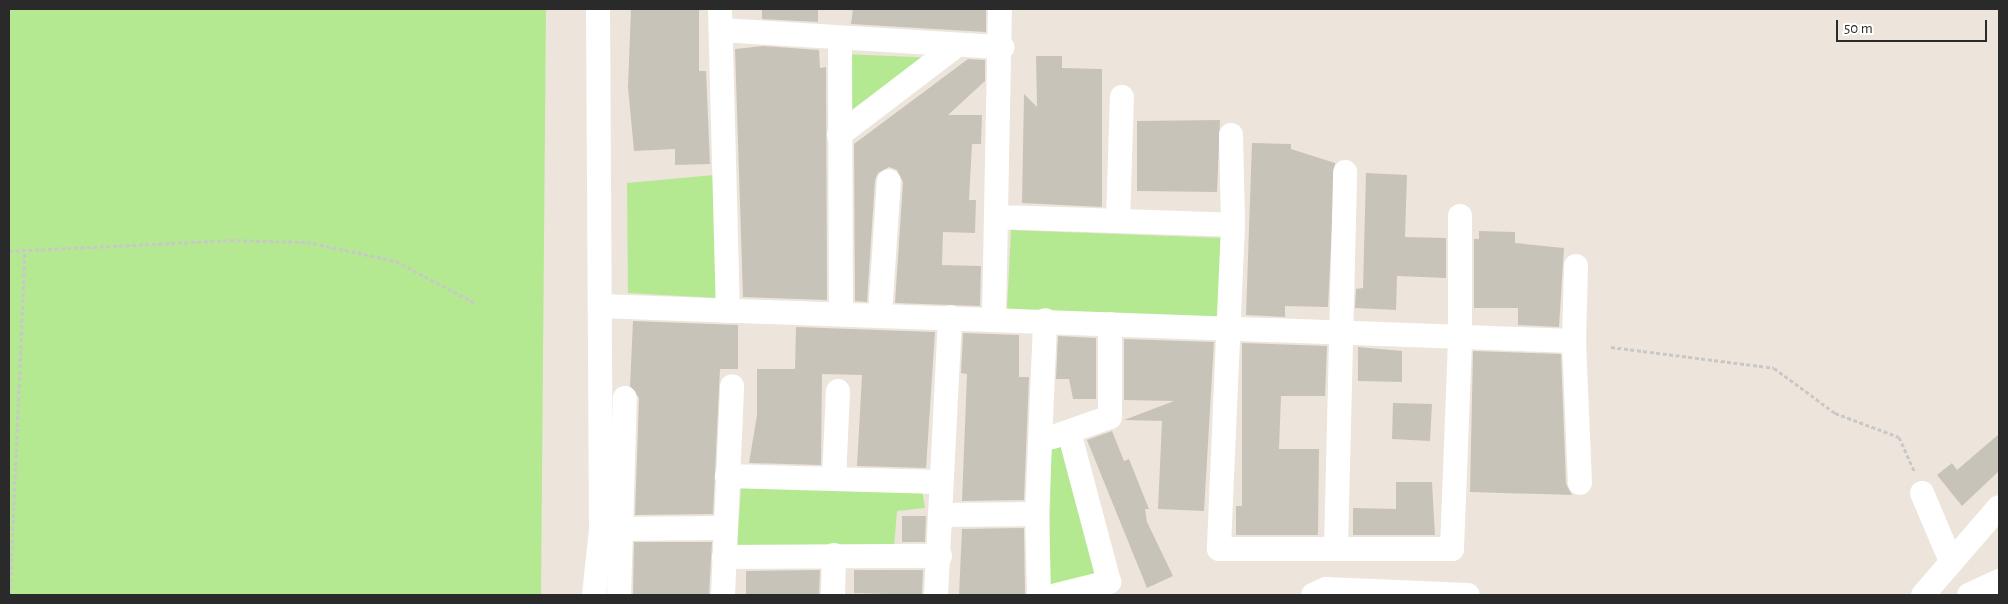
<!DOCTYPE html>
<html>
<head>
<meta charset="utf-8">
<style>
	body { margin:0 }
	#map { position:relative; width:2008px; height:604px; overflow:hidden; background:#ede5db; font-family:"Alegreya Sans",sans-serif }
	div>[style] { position:absolute }
	.green>* { inset:0; background:#b4e992 }
	.building>* { inset:0; background:#c8c3b9 }
	.path>* { height:3px; margin-top:-1.5px; transform-origin:0; background:repeating-linear-gradient(90deg,#c8c8c8 0 4px,transparent 0 6.5px) }
	.minor>* { height:24px; margin:-12px; padding:0 12px; transform-origin:12px; border-radius:12px; background:#fff }
	span { translate:-50% -50%; white-space:nowrap; text-align:center; line-height:1.15; -webkit-text-stroke:5px #fff; paint-order:stroke }
	.frame { position:absolute; inset:0; border:10px solid #2a2a2a; pointer-events:none }
	.scale { position:absolute; left:1836px; top:20px; width:151px; height:22px; box-sizing:border-box; border:2px solid #2a2a2a; border-top:0; padding-left:6px; font-size:15px; line-height:18px; white-space:nowrap; color:#2a2a2a; -webkit-text-stroke:4px #fff; paint-order:stroke }
</style>
</head>
<body>
<div id="map">
	<div class="green">
		<i style="clip-path:polygon(9px 9px,546px 9px,541px 595px,9px 595px)"></i>
		<i style="clip-path:polygon(845px 54px,936px 58px,845px 122px)"></i>
		<i style="clip-path:polygon(714px 175px,717px 298px,628px 293px,627px 183px)"></i>
		<i style="clip-path:polygon(1011px 230px,1223px 238px,1219px 321px,1007px 309px)"></i>
		<i style="clip-path:polygon(1065px 444px,1101px 578px,1049px 590px,1051px 450px)"></i>
		<i style="clip-path:polygon(741px 488px,922px 489px,925px 508px,897px 511px,894px 548px,737px 549px)"></i>
	</div>
	<div class="building">
		<i style="clip-path:polygon(631px 9px,699px 9px,699px 71px,706px 71px,710px 164px,675px 165px,675px 149px,634px 151px,628px 87px)"></i>
		<i style="clip-path:polygon(762px 9px,818px 9px,818px 22px,762px 19px)"></i>
		<i style="clip-path:polygon(853px 9px,986px 9px,986px 32px,851px 24px)"></i>
		<i style="clip-path:polygon(763px 46px,819px 50px,820px 68px,826px 67px,827px 300px,743px 297px,735px 49px)"></i>
		<i style="clip-path:polygon(1036px 56px,1062px 56px,1062px 68px,1102px 69px,1102px 207px,1022px 203px,1024px 94px,1037px 107px)"></i>
		<i style="clip-path:polygon(968px 59px,985px 60px,985px 81px,948px 115px,982px 115px,981px 144px,972px 144px,969px 200px,976px 200px,975px 233px,943px 232px,942px 265px,981px 266px,980px 306px,895px 303px,903px 182px,897px 170px,889px 167px,878px 173px,875px 180px,867px 302px,855px 301px,854px 144px)"></i>
		<i style="clip-path:polygon(1220px 120px,1217px 192px,1137px 191px,1137px 121px)"></i>
		<i style="clip-path:polygon(1252px 143px,1291px 144px,1291px 149px,1335px 163px,1328px 307px,1285px 306px,1285px 317px,1246px 315px)"></i>
		<i style="clip-path:polygon(1366px 173px,1407px 175px,1405px 237px,1446px 238px,1446px 278px,1397px 276px,1396px 310px,1355px 308px,1356px 289px,1363px 288px)"></i>
		<i style="clip-path:polygon(1479px 231px,1515px 232px,1515px 243px,1564px 248px,1559px 327px,1518px 325px,1518px 308px,1474px 308px,1474px 239px,1479px 239px)"></i>
		<i style="clip-path:polygon(633px 321px,738px 325px,738px 369px,720px 369px,713px 514px,635px 515px,639px 398px,630px 386px)"></i>
		<i style="clip-path:polygon(796px 327px,935px 332px,926px 468px,857px 466px,862px 375px,822px 374px,821px 465px,749px 463px,757px 415px,757px 369px,795px 369px)"></i>
		<i style="clip-path:polygon(963px 333px,1019px 335px,1019px 377px,1029px 377px,1024px 500px,962px 501px,967px 374px,961px 373px)"></i>
		<i style="clip-path:polygon(1058px 336px,1096px 338px,1096px 399px,1073px 399px,1069px 379px,1056px 379px)"></i>
		<i style="clip-path:polygon(1124px 339px,1214px 342px,1204px 511px,1158px 509px,1162px 421px,1124px 420px,1174px 401px,1124px 400px)"></i>
		<i style="clip-path:polygon(1242px 343px,1327px 346px,1325px 396px,1281px 396px,1279px 449px,1319px 449px,1318px 535px,1236px 535px,1236px 506px,1242px 506px)"></i>
		<i style="clip-path:polygon(1358px 347px,1402px 351px,1402px 382px,1358px 381px)"></i>
		<i style="clip-path:polygon(1473px 351px,1561px 354px,1566px 484px,1572px 495px,1470px 492px)"></i>
		<i style="clip-path:polygon(1393px 403px,1432px 404px,1430px 441px,1392px 439px)"></i>
		<i style="clip-path:polygon(1112px 431px,1124px 461px,1129px 459px,1149px 509px,1145px 509px,1147px 522px,1173px 576px,1147px 588px,1087px 440px)"></i>
		<i style="clip-path:polygon(1999px 434px,1999px 471px,1962px 506px,1937px 475px,1952px 463px,1957px 470px)"></i>
		<i style="clip-path:polygon(1396px 482px,1432px 482px,1435px 535px,1353px 535px,1353px 508px,1396px 509px)"></i>
		<i style="clip-path:polygon(902px 516px,926px 516px,925px 542px,902px 542px)"></i>
		<i style="clip-path:polygon(1024px 528px,1025px 595px,959px 595px,962px 529px)"></i>
		<i style="clip-path:polygon(634px 542px,712px 542px,709px 595px,633px 595px)"></i>
		<i style="clip-path:polygon(820px 570px,819px 595px,746px 595px,746px 571px)"></i>
		<i style="clip-path:polygon(854px 570px,923px 570px,922px 595px,854px 593px)"></i>
	</div>
	<div class="path">
		<i style="left:9px;top:251px;width:221px;rotate:-2.8deg"></i>
		<i style="left:230px;top:240px;width:77px;rotate:1.5deg"></i>
		<i style="left:307px;top:242px;width:91px;rotate:12.1deg"></i>
		<i style="left:396px;top:261px;width:89px;rotate:28deg"></i>
		<i style="left:1611px;top:347px;width:164px;rotate:7.3deg"></i>
		<i style="left:1774px;top:368px;width:76px;rotate:36.4deg"></i>
		<i style="left:1835px;top:413px;width:68px;rotate:20.6deg"></i>
		<i style="left:1899px;top:437px;width:39px;rotate:66deg"></i>
		<i style="left:10px;top:595px;width:343px;rotate:-87.5deg"></i>
	</div>
	<div class="minor">
		<i style="left:720px;top:9px;width:302px;rotate:88.5deg"></i>
		<i style="left:721px;top:30px;width:282px;rotate:3.5deg"></i>
		<i style="left:840px;top:40px;width:274px;rotate:89.8deg"></i>
		<i style="left:839px;top:135px;width:147px;rotate:-37.3deg"></i>
		<i style="left:1231px;top:135px;width:90px;rotate:88.7deg"></i>
		<i style="left:1233px;top:225px;width:324px;rotate:92.5deg"></i>
		<i style="left:1219px;top:549px;width:233px"></i>
		<i style="left:1452px;top:549px;width:211px;rotate:-87.8deg"></i>
		<i style="left:1460px;top:338px;width:122px;rotate:-90deg"></i>
		<i style="left:997px;top:217px;width:236px;rotate:1.9deg"></i>
		<i style="left:1118px;top:221px;width:124px;rotate:-88.2deg"></i>
		<i style="left:1576px;top:266px;width:75px;rotate:91.5deg"></i>
		<i style="left:1574px;top:341px;width:142px;rotate:87.6deg"></i>
		<i style="left:600px;top:306px;width:975px;rotate:2.06deg"></i>
		<i style="left:880px;top:315px;width:134px;rotate:-86.2deg"></i>
		<i style="left:994px;top:318px;width:309px;rotate:-88.9deg"></i>
		<i style="left:1053px;top:437px;width:60px;rotate:-19.3deg"></i>
		<i style="left:1110px;top:417px;width:93px;rotate:-90deg"></i>
		<i style="left:727px;top:476px;width:212px;rotate:1.6deg"></i>
		<i style="left:834px;top:479px;width:88px;rotate:-87.4deg"></i>
		<i style="left:1922px;top:493px;width:72px;rotate:67deg"></i>
		<i style="left:940px;top:515px;width:97px;rotate:-0.6deg"></i>
		<i style="left:605px;top:529px;width:119px;rotate:-0.5deg"></i>
		<i style="left:1336px;top:547px;width:375px;rotate:-88.6deg"></i>
		<i style="left:724px;top:557px;width:216px;rotate:-0.3deg"></i>
		<i style="left:594px;top:595px;width:66px;rotate:-83.9deg"></i>
		<i style="left:601px;top:529px;width:520px;rotate:-90.33deg"></i>
		<i style="left:619px;top:595px;width:197px;rotate:-88.3deg"></i>
		<i style="left:723px;top:595px;width:209px;rotate:-87.5deg"></i>
		<i style="left:833px;top:595px;width:40px;rotate:-88.6deg"></i>
		<i style="left:936px;top:595px;width:278px;rotate:-87.1deg"></i>
		<i style="left:1039px;top:595px;width:81px;rotate:-91.4deg"></i>
		<i style="left:1037px;top:514px;width:194px;rotate:-87.6deg"></i>
		<i style="left:1057px;top:595px;width:54px;rotate:-14deg"></i>
		<i style="left:1109px;top:582px;width:155px;rotate:-104.9deg"></i>
		<i style="left:1313px;top:595px;width:14px;rotate:-25deg"></i>
		<i style="left:1326px;top:589px;width:142px;rotate:2.4deg"></i>
		<i style="left:1923px;top:595px;width:116px;rotate:-49.2deg"></i>
		<i style="left:1969px;top:595px;width:33px;rotate:-25deg"></i>
	</div>
	<div class="frame"></div>
	<div class="scale">50 m</div>
</div>
</body>
</html>
